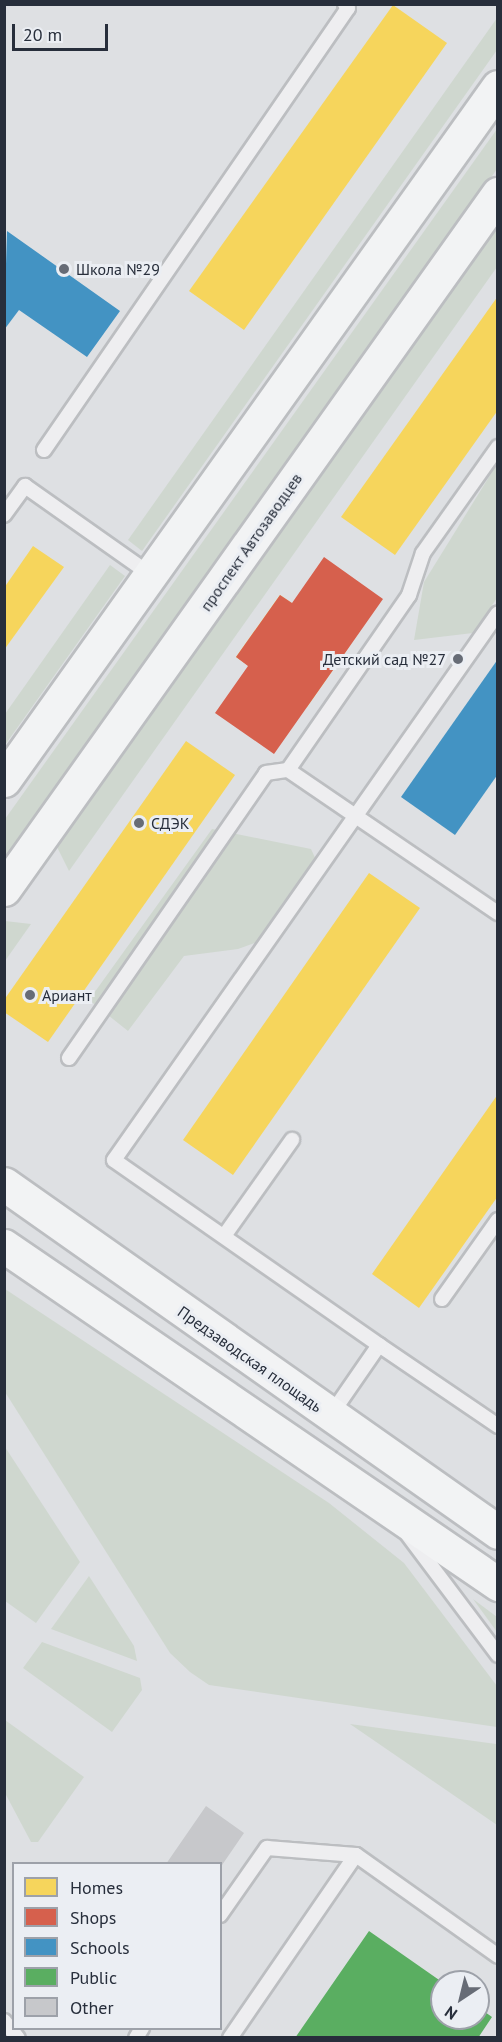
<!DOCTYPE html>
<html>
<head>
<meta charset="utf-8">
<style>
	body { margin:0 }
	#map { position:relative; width:502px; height:2042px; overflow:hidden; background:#dee0e3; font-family:"PT Sans",sans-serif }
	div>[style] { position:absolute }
	.green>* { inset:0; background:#cfd7cf }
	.homes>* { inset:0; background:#f6d55c }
	.shops>* { inset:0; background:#d6604d }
	.schools>* { inset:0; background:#4393c3 }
	.public>* { inset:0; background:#5aae61 }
	.building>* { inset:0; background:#c7c8cb }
	.roads { filter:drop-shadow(2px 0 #bcbec1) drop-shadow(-2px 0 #bcbec1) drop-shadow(0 2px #bcbec1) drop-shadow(0 -2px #bcbec1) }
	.lane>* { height:14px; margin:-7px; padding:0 7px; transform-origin:7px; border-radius:7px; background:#eeeef0 }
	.primary>* { height:33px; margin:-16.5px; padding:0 16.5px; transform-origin:16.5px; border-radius:16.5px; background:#f2f3f4 }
	.dots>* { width:16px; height:16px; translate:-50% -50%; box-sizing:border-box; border:3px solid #ebeef3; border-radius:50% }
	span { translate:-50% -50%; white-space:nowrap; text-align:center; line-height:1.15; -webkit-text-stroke:6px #ebeef3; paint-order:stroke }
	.poi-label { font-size:16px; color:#272e3b }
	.left { translate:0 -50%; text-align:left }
	.right { translate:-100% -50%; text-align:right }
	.street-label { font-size:16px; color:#272e3b }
	.frame { position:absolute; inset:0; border:6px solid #272e3b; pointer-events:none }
	.legend { position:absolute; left:12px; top:1862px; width:210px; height:168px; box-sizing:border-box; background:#ebeef3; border:2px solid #9da1a9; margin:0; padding:8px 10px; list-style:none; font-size:18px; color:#272e3b }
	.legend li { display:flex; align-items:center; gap:12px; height:30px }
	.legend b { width:30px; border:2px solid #9da1a9 }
	.north { position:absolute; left:430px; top:1970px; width:60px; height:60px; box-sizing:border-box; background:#ebeef3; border:2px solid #9da1a9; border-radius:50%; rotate:215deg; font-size:16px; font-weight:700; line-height:24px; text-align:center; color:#272e3b }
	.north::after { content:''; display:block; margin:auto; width:21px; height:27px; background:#676c76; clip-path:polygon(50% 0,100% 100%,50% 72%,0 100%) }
	.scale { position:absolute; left:12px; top:24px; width:96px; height:27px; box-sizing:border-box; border:3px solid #272e3b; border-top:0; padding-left:8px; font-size:18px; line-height:21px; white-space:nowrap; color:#272e3b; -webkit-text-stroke:4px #ebeef3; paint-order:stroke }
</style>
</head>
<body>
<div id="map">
	<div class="green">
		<i style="clip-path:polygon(497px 18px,497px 50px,142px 551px,128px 540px)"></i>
		<i style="clip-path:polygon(497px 129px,497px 169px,5px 859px,5px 819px)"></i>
		<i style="clip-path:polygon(497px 226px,497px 267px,69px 871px,57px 847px)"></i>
		<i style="clip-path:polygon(497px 464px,497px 598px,473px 633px,414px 640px,424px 582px)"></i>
		<i style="clip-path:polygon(110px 565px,125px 576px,5px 745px,5px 714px)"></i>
		<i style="clip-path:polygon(212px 829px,311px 849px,323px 875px,280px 934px,238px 949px,184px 956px,128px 1031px,89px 1000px)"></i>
		<i style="clip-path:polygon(5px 921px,31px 924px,5px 961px,4px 921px)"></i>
		<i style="clip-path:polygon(5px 1289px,329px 1503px,404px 1563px,497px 1686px,497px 1727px,209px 1685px,190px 1672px,170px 1653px,5px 1392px)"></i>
		<i style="clip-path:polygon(5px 1447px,80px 1562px,36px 1623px,5px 1601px)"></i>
		<i style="clip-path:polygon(89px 1576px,134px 1646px,137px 1661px,51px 1629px)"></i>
		<i style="clip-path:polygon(473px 1599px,497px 1617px,497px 1632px)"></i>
		<i style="clip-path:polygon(42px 1642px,140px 1678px,142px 1690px,112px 1732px,23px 1668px)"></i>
		<i style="clip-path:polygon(5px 1720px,84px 1777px,38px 1842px,31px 1842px,5px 1793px)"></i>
		<i style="clip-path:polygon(350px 1724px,496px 1744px,497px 1825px)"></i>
	</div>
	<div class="homes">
		<i style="clip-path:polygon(393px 5px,447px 43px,244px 330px,189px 291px)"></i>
		<i style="clip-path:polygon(498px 296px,498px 410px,395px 555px,341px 517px)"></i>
		<i style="clip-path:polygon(33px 546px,64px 567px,4px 650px,4px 588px)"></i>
		<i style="clip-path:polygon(280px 595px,351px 644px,307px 707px,236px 657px)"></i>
		<i style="clip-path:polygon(186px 741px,235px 775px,48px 1042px,4px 1012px,4px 1000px)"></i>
		<i style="clip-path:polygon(369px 873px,420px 908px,233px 1175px,183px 1140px)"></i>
		<i style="clip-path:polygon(498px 1094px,498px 1196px,419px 1308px,372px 1274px)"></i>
	</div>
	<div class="shops">
		<i style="clip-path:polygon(324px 557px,383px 599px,274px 754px,215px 713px,248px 666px,236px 657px,280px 595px,292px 603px)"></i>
	</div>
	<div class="schools">
		<i style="clip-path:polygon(7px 231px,120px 311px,87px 357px,19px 310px,4px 330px)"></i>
		<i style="clip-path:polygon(498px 659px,498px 774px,455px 835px,401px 797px)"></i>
	</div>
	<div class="public">
		<i style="clip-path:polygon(369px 1931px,442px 1982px,442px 2018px,478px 2018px,478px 2007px,492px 2017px,478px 2038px,295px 2038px)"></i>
	</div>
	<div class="building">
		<i style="clip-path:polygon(206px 1806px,244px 1833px,220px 1868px,220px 1864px,166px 1864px)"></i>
	</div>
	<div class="roads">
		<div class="lane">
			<i style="left:44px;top:450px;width:536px;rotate:-55.48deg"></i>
			<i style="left:348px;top:8px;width:5px;rotate:-127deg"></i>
			<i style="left:4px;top:515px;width:36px;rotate:-54deg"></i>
			<i style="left:25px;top:486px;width:154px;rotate:35.2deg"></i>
			<i style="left:288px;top:770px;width:254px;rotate:34.3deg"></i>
			<i style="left:69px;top:1058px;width:346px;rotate:-55.3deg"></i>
			<i style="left:266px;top:773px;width:22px;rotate:-8deg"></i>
			<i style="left:288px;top:770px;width:213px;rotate:-55.3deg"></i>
			<i style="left:409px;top:595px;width:44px;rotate:-71.6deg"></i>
			<i style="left:423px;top:553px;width:130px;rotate:-54.7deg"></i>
			<i style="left:224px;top:1236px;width:118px;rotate:-54.7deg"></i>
			<i style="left:442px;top:1299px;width:97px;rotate:-54.7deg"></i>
			<i style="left:379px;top:1345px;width:144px;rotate:34.2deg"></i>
			<i style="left:330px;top:1416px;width:86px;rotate:-55.4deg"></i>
			<i style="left:379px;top:1345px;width:323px;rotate:-145.1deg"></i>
			<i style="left:114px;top:1160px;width:668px;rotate:-54.93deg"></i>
			<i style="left:408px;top:1535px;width:150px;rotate:53.1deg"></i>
			<i style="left:220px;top:1915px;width:82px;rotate:-55deg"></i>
			<i style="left:267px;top:1848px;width:89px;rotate:4.5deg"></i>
			<i style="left:356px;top:1855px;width:174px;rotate:35.4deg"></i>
			<i style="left:4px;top:2021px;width:22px;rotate:51deg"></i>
			<i style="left:136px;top:2038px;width:12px;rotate:-59deg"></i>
			<i style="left:230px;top:2038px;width:222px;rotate:-55.5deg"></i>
		</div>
		<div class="primary">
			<i style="left:4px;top:780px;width:851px;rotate:-54.52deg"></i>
			<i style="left:4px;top:889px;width:853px;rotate:-54.6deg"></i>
			<i style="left:4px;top:1184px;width:604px;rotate:35.16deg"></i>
			<i style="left:4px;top:1246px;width:599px;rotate:34.38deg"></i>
		</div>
	</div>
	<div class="dots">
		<i style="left:64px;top:269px;background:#676c76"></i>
		<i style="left:458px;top:659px;background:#676c76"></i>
		<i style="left:139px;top:823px;background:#676c76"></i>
		<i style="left:30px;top:995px;background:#676c76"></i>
	</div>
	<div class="poi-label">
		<span class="left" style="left:76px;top:269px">Школа №29</span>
		<span class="right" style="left:446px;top:659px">Детский сад №27</span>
		<span class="left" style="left:151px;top:823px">СДЭК</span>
		<span class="left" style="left:42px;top:995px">Ариант</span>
	</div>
	<div class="street-label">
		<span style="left:251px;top:542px;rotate:-55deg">проспект Автозаводцев</span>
		<span style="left:250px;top:1359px;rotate:35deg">Предзаводская площадь</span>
	</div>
	<div class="frame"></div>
	<ul class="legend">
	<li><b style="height:16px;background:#f6d55c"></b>Homes</li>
	<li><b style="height:16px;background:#d6604d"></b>Shops</li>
	<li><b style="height:16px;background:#4393c3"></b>Schools</li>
	<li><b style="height:16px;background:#5aae61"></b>Public</li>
	<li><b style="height:16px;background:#c7c8cb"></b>Other</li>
	</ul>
	<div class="north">N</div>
	<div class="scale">20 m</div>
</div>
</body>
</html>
